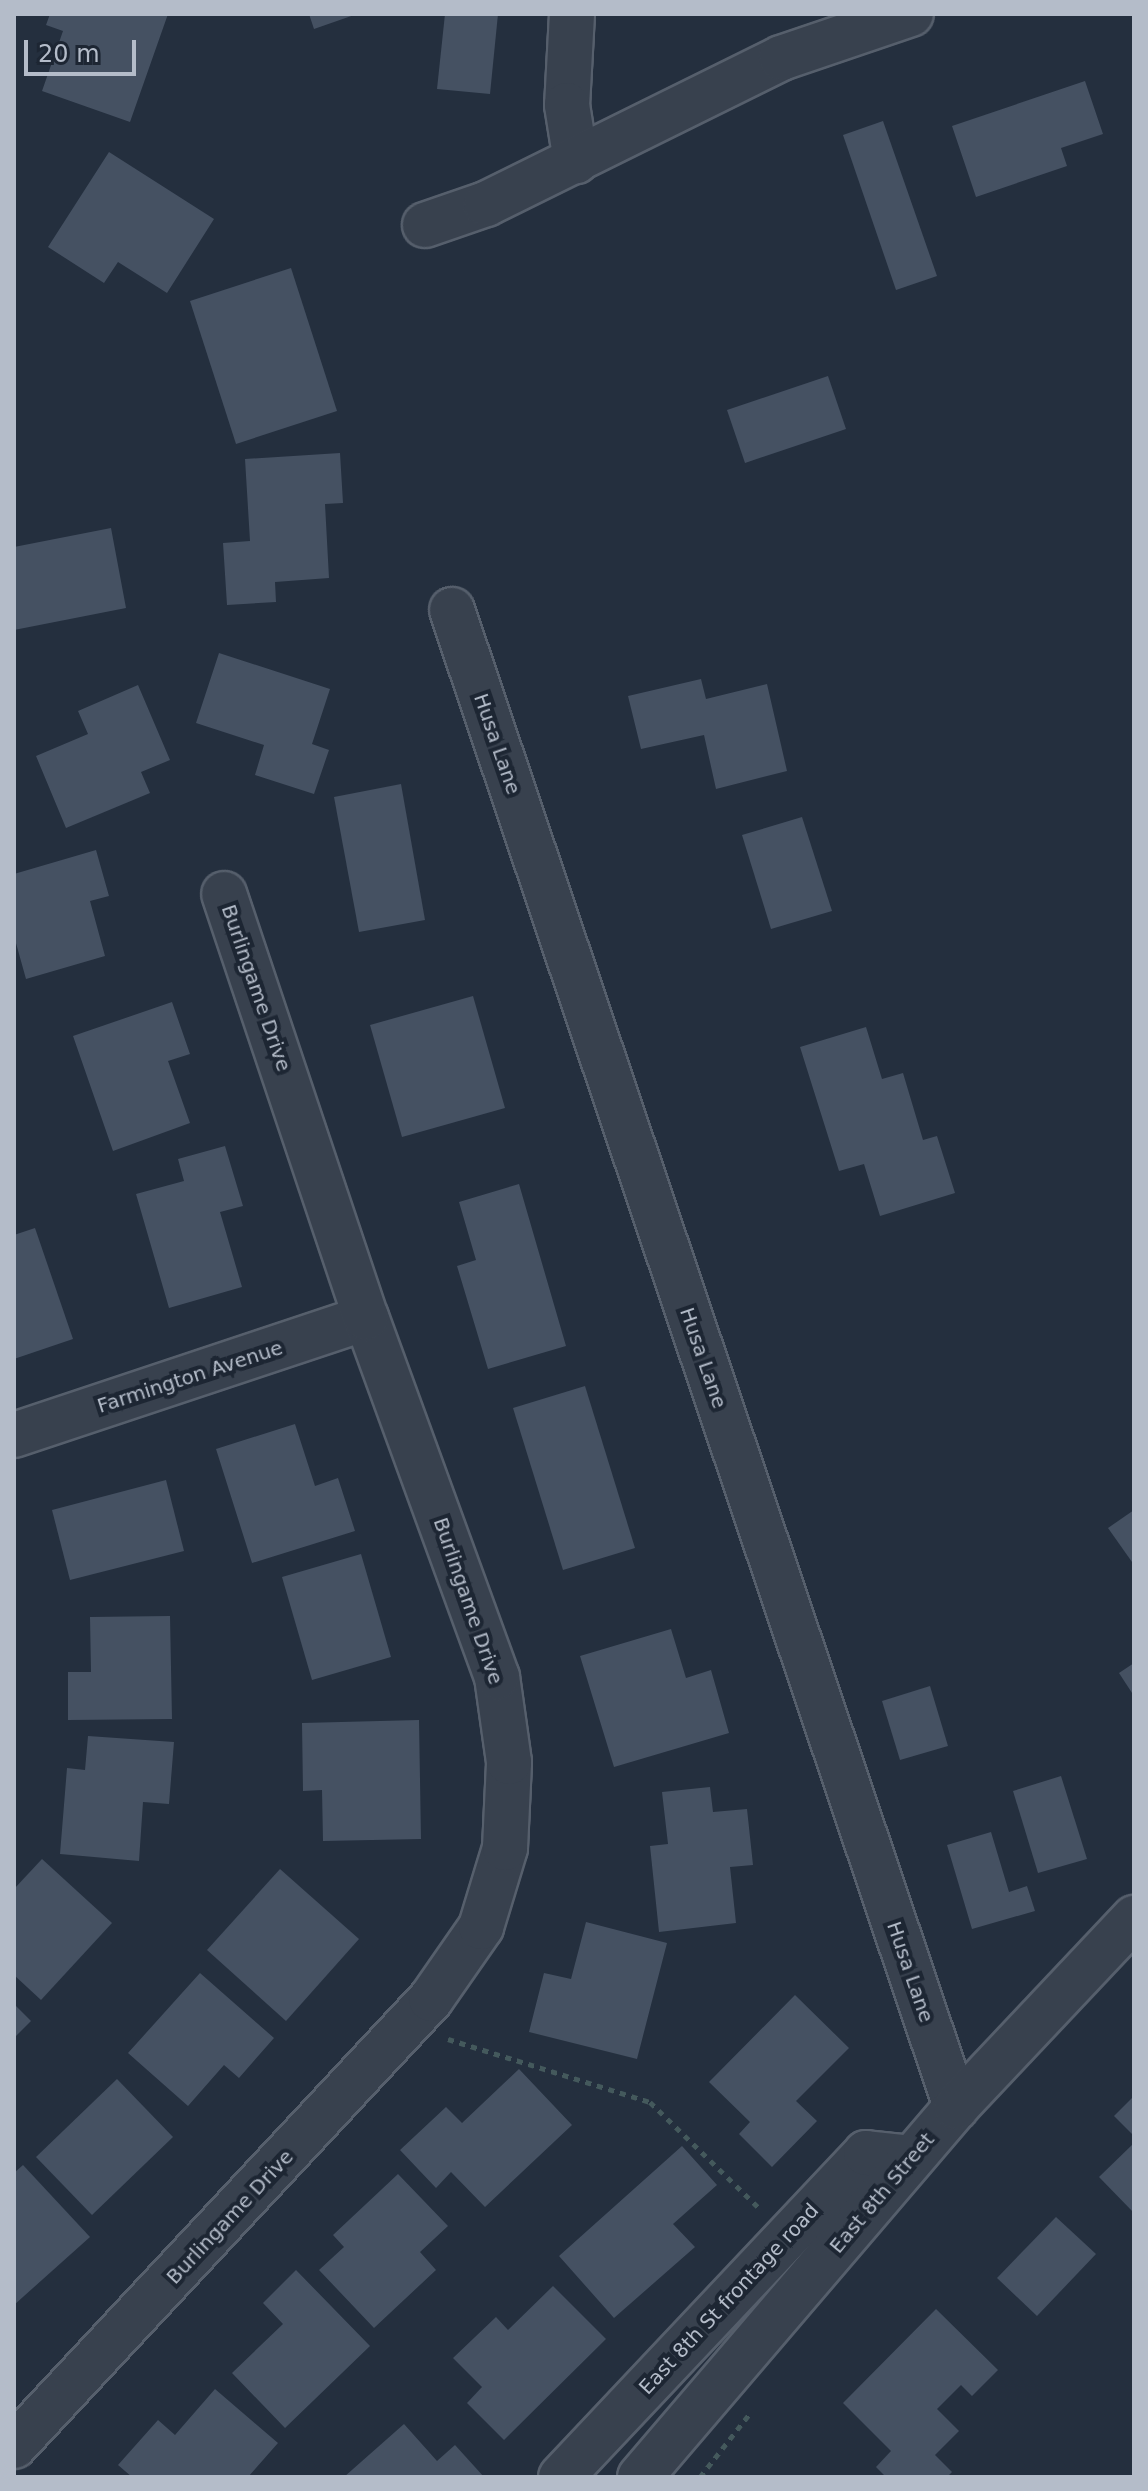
<!DOCTYPE html>
<html>
<head>
<meta charset="utf-8">
<style>
	body { margin:0 }
	#map { position:relative; width:1148px; height:2491px; overflow:hidden; background:#242f3e; font-family:"DejaVu Sans",sans-serif }
	div>[style] { position:absolute }
	.building>* { inset:0; background:#455162 }
	.path>* { height:5px; margin-top:-2.5px; transform-origin:0; background:repeating-linear-gradient(90deg,#44595c 0 6px,transparent 0 12px) }
	.roads { filter:drop-shadow(2px 0 #565f6c) drop-shadow(-2px 0 #565f6c) drop-shadow(0 2px #565f6c) drop-shadow(0 -2px #565f6c) }
	.minor>* { height:44px; margin:-22px; padding:0 22px; transform-origin:22px; border-radius:22px; background:#38414e }
	span { translate:-50% -50%; white-space:nowrap; text-align:center; line-height:1.15; -webkit-text-stroke:8px #1d2633; paint-order:stroke }
	.street-label { font-size:20px; color:#b4bcc9 }
	.frame { position:absolute; inset:0; border:16px solid #b4bcc9; pointer-events:none }
	.scale { position:absolute; left:24px; top:40px; width:112px; height:36px; box-sizing:border-box; border:4px solid #b4bcc9; border-top:0; padding-left:10px; font-size:24px; line-height:28px; white-space:nowrap; color:#b4bcc9; -webkit-text-stroke:6px #1d2633; paint-order:stroke }
</style>
</head>
<body>
<div id="map">
	<div class="building">
		<i style="clip-path:polygon(50px 14px,168px 14px,130px 122px,42px 91px,63px 31px,46px 25px)"></i>
		<i style="clip-path:polygon(309px 14px,357px 14px,314px 29px)"></i>
		<i style="clip-path:polygon(445px 14px,498px 14px,490px 94px,437px 89px)"></i>
		<i style="clip-path:polygon(1085px 81px,1103px 134px,1061px 148px,1067px 166px,976px 197px,952px 126px)"></i>
		<i style="clip-path:polygon(883px 121px,937px 276px,896px 290px,843px 135px)"></i>
		<i style="clip-path:polygon(109px 152px,214px 219px,167px 293px,118px 262px,104px 283px,48px 247px)"></i>
		<i style="clip-path:polygon(291px 268px,337px 411px,236px 444px,190px 301px)"></i>
		<i style="clip-path:polygon(828px 376px,846px 429px,745px 463px,727px 410px)"></i>
		<i style="clip-path:polygon(340px 453px,343px 503px,325px 504px,329px 578px,275px 582px,276px 602px,227px 605px,223px 543px,250px 541px,245px 459px)"></i>
		<i style="clip-path:polygon(111px 528px,126px 608px,14px 630px,14px 547px)"></i>
		<i style="clip-path:polygon(219px 653px,330px 689px,312px 744px,329px 750px,314px 794px,255px 775px,264px 745px,196px 723px)"></i>
		<i style="clip-path:polygon(701px 679px,706px 699px,767px 684px,787px 771px,716px 789px,704px 735px,641px 749px,628px 696px)"></i>
		<i style="clip-path:polygon(138px 685px,170px 760px,141px 772px,150px 793px,66px 828px,36px 756px,88px 734px,78px 711px)"></i>
		<i style="clip-path:polygon(401px 784px,425px 920px,359px 932px,334px 797px)"></i>
		<i style="clip-path:polygon(802px 817px,832px 911px,771px 929px,742px 835px)"></i>
		<i style="clip-path:polygon(96px 850px,109px 896px,90px 901px,105px 956px,26px 979px,14px 936px,14px 874px)"></i>
		<i style="clip-path:polygon(473px 996px,505px 1108px,402px 1137px,370px 1025px)"></i>
		<i style="clip-path:polygon(172px 1002px,190px 1054px,168px 1061px,190px 1123px,113px 1151px,73px 1036px)"></i>
		<i style="clip-path:polygon(866px 1027px,882px 1079px,903px 1073px,923px 1140px,937px 1136px,955px 1193px,880px 1216px,864px 1164px,839px 1171px,800px 1047px)"></i>
		<i style="clip-path:polygon(225px 1146px,243px 1206px,220px 1212px,242px 1287px,169px 1308px,136px 1194px,184px 1181px,178px 1159px)"></i>
		<i style="clip-path:polygon(519px 1184px,566px 1346px,488px 1369px,457px 1266px,476px 1260px,459px 1202px)"></i>
		<i style="clip-path:polygon(35px 1228px,73px 1339px,14px 1359px,14px 1235px)"></i>
		<i style="clip-path:polygon(585px 1386px,635px 1548px,563px 1570px,513px 1408px)"></i>
		<i style="clip-path:polygon(295px 1424px,315px 1486px,338px 1478px,355px 1531px,252px 1563px,216px 1449px)"></i>
		<i style="clip-path:polygon(166px 1480px,184px 1551px,70px 1580px,52px 1510px)"></i>
		<i style="clip-path:polygon(1134px 1510px,1134px 1561px,1132px 1562px,1108px 1528px)"></i>
		<i style="clip-path:polygon(361px 1554px,391px 1657px,312px 1680px,282px 1577px)"></i>
		<i style="clip-path:polygon(170px 1616px,172px 1719px,68px 1720px,68px 1672px,91px 1672px,90px 1617px)"></i>
		<i style="clip-path:polygon(671px 1629px,686px 1678px,711px 1670px,729px 1733px,614px 1767px,580px 1656px)"></i>
		<i style="clip-path:polygon(1134px 1663px,1134px 1696px,1119px 1673px)"></i>
		<i style="clip-path:polygon(930px 1686px,948px 1746px,900px 1760px,882px 1701px)"></i>
		<i style="clip-path:polygon(419px 1720px,421px 1839px,323px 1841px,322px 1790px,303px 1791px,302px 1723px)"></i>
		<i style="clip-path:polygon(88px 1736px,174px 1742px,169px 1804px,143px 1802px,139px 1861px,60px 1854px,67px 1768px,85px 1770px)"></i>
		<i style="clip-path:polygon(1061px 1776px,1087px 1859px,1038px 1873px,1013px 1791px)"></i>
		<i style="clip-path:polygon(710px 1787px,713px 1812px,747px 1809px,753px 1865px,730px 1867px,736px 1923px,659px 1932px,650px 1846px,668px 1844px,662px 1792px)"></i>
		<i style="clip-path:polygon(991px 1832px,1009px 1892px,1027px 1886px,1035px 1911px,972px 1929px,947px 1845px)"></i>
		<i style="clip-path:polygon(42px 1859px,112px 1923px,41px 2000px,14px 1975px,14px 1889px)"></i>
		<i style="clip-path:polygon(280px 1869px,359px 1939px,286px 2021px,207px 1950px)"></i>
		<i style="clip-path:polygon(586px 1922px,667px 1943px,637px 2059px,529px 2032px,544px 1973px,571px 1979px)"></i>
		<i style="clip-path:polygon(200px 1973px,274px 2038px,239px 2078px,224px 2065px,188px 2106px,128px 2053px)"></i>
		<i style="clip-path:polygon(795px 1995px,849px 2048px,796px 2101px,817px 2121px,772px 2167px,739px 2134px,750px 2122px,709px 2082px)"></i>
		<i style="clip-path:polygon(14px 2004px,31px 2021px,14px 2038px)"></i>
		<i style="clip-path:polygon(519px 2069px,572px 2125px,485px 2207px,451px 2172px,436px 2188px,400px 2150px,446px 2107px,462px 2123px)"></i>
		<i style="clip-path:polygon(117px 2079px,173px 2137px,92px 2215px,36px 2157px)"></i>
		<i style="clip-path:polygon(1134px 2096px,1134px 2136px,1114px 2116px)"></i>
		<i style="clip-path:polygon(1134px 2143px,1134px 2213px,1099px 2177px)"></i>
		<i style="clip-path:polygon(682px 2146px,717px 2185px,673px 2224px,695px 2247px,614px 2318px,559px 2256px)"></i>
		<i style="clip-path:polygon(23px 2165px,90px 2237px,14px 2305px,14px 2173px)"></i>
		<i style="clip-path:polygon(398px 2174px,448px 2226px,420px 2252px,436px 2270px,374px 2328px,319px 2270px,344px 2247px,333px 2235px)"></i>
		<i style="clip-path:polygon(1056px 2217px,1096px 2254px,1037px 2316px,997px 2278px)"></i>
		<i style="clip-path:polygon(296px 2270px,370px 2346px,285px 2428px,232px 2373px,283px 2324px,263px 2303px)"></i>
		<i style="clip-path:polygon(553px 2286px,606px 2339px,504px 2440px,467px 2403px,482px 2387px,453px 2358px,496px 2317px,508px 2330px)"></i>
		<i style="clip-path:polygon(936px 2309px,998px 2370px,972px 2396px,961px 2385px,937px 2409px,959px 2431px,935px 2455px,952px 2472px,947px 2477px,886px 2477px,876px 2467px,891px 2451px,843px 2403px)"></i>
		<i style="clip-path:polygon(215px 2389px,278px 2443px,248px 2477px,132px 2477px,118px 2465px,158px 2420px,175px 2435px)"></i>
		<i style="clip-path:polygon(404px 2424px,437px 2461px,455px 2445px,484px 2477px,344px 2477px)"></i>
	</div>
	<div class="path">
		<i style="left:448px;top:2039px;width:212px;rotate:17.3deg"></i>
		<i style="left:650px;top:2102px;width:155px;rotate:44.2deg"></i>
		<i style="left:700px;top:2477px;width:83px;rotate:-51.9deg"></i>
	</div>
	<div class="roads">
		<div class="minor">
			<i style="left:572px;top:14px;width:91px;rotate:93.1deg"></i>
			<i style="left:567px;top:105px;width:57px;rotate:80.9deg"></i>
			<i style="left:425px;top:225px;width:65px;rotate:-19deg"></i>
			<i style="left:486px;top:204px;width:329px;rotate:-26.3deg"></i>
			<i style="left:781px;top:58px;width:137px;rotate:-18.7deg"></i>
			<i style="left:452px;top:610px;width:1580px;rotate:71.39deg"></i>
			<i style="left:14px;top:1435px;width:371px;rotate:-18.4deg"></i>
			<i style="left:14px;top:2446px;width:611px;rotate:-46.99deg"></i>
			<i style="left:431px;top:1999px;width:88px;rotate:-55.2deg"></i>
			<i style="left:481px;top:1927px;width:83px;rotate:-73.1deg"></i>
			<i style="left:505px;top:1848px;width:86px;rotate:-87.3deg"></i>
			<i style="left:509px;top:1762px;width:86px;rotate:-98deg"></i>
			<i style="left:497px;top:1677px;width:382px;rotate:-110deg"></i>
			<i style="left:366px;top:1318px;width:447px;rotate:-108.5deg"></i>
			<i style="left:561px;top:2477px;width:445px;rotate:-46.7deg"></i>
			<i style="left:866px;top:2153px;width:45px;rotate:6.3deg"></i>
			<i style="left:640px;top:2477px;width:487px;rotate:-49.5deg"></i>
			<i style="left:956px;top:2107px;width:260px;rotate:-46.7deg"></i>
		</div>
	</div>
	<div class="street-label">
		<span style="left:497px;top:744px;rotate:71deg">Husa Lane</span>
		<span style="left:256px;top:988px;rotate:71deg">Burlingame Drive</span>
		<span style="left:703px;top:1358px;rotate:71deg">Husa Lane</span>
		<span style="left:190px;top:1377px;rotate:-18deg">Farmington Avenue</span>
		<span style="left:468px;top:1601px;rotate:71deg">Burlingame Drive</span>
		<span style="left:910px;top:1972px;rotate:71deg">Husa Lane</span>
		<span style="left:882px;top:2193px;rotate:-50deg">East 8th Street</span>
		<span style="left:230px;top:2217px;rotate:-47deg">Burlingame Drive</span>
		<span style="left:729px;top:2299px;rotate:-47deg">East 8th St frontage road</span>
	</div>
	<div class="frame"></div>
	<div class="scale">20 m</div>
</div>
</body>
</html>
